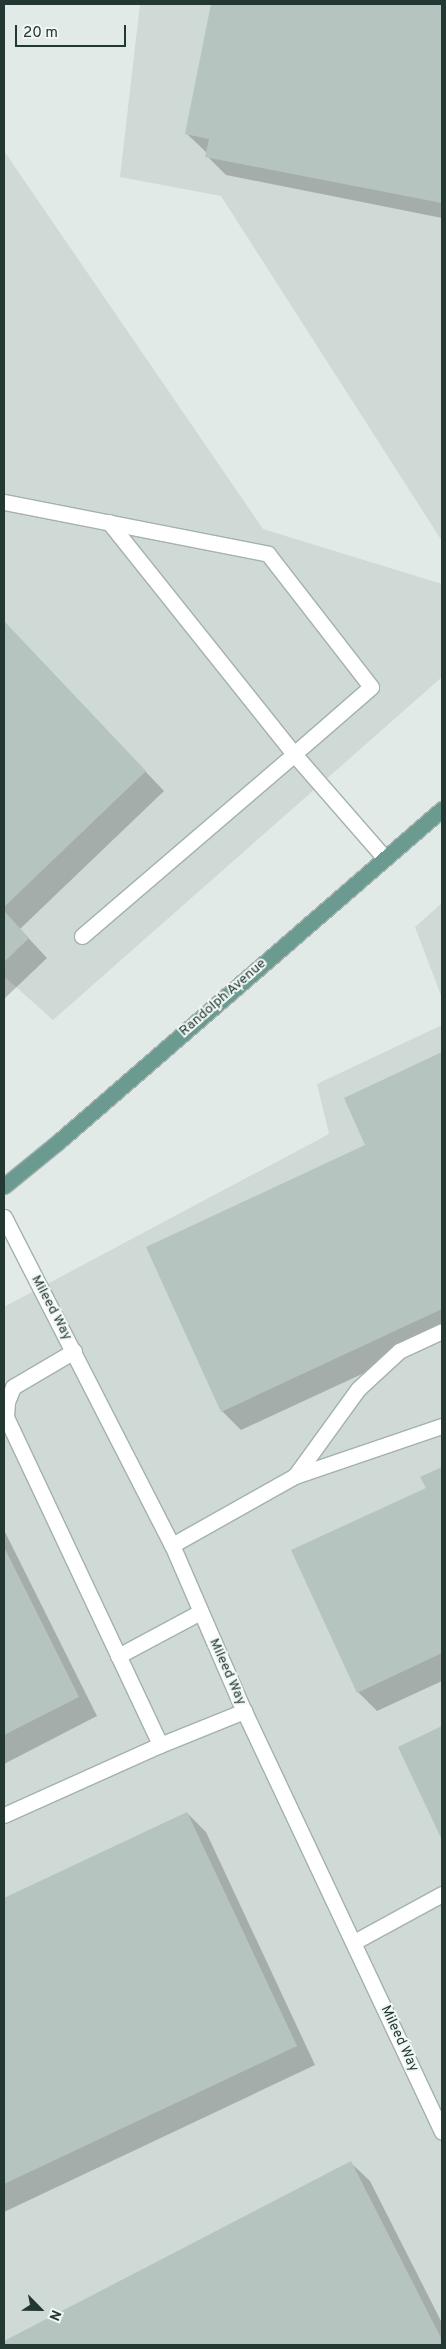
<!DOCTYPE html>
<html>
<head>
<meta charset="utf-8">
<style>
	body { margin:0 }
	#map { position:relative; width:446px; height:2349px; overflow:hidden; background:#e1eae6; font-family:Overpass,sans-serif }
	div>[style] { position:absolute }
	.built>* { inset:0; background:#cfd9d5 }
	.shadow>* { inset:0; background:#0003 }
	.building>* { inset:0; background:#b6c4bf }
	.roads { filter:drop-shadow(1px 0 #a4b1ad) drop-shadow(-1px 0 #a4b1ad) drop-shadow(0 1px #a4b1ad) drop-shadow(0 -1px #a4b1ad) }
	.minor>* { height:15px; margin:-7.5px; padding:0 7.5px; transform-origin:7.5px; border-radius:7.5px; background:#fff }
	.major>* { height:15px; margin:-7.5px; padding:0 7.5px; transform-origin:7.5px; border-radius:7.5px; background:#6a9a90 }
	span { translate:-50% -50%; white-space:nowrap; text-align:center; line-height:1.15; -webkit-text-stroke:4px #f1f7f4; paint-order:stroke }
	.street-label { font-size:14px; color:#233833 }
	.frame { position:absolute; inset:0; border:5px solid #233833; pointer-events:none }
	.north { position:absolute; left:15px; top:2284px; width:50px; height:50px; -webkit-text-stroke:4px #f1f7f4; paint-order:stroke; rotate:113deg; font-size:14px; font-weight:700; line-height:20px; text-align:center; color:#233833 }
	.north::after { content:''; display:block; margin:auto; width:18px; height:22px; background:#233833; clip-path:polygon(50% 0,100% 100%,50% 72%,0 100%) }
	.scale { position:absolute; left:15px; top:25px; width:111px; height:22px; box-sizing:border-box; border:2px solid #233833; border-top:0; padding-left:6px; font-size:15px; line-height:18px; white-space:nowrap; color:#233833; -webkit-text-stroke:4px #f1f7f4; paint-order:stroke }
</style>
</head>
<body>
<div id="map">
	<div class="built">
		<i style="clip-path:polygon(140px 4px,442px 4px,442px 541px,221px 196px,120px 177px)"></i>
		<i style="clip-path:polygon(4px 151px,263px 529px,442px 584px,442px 677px,53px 1020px,6px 978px,4px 980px)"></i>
		<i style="clip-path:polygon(442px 903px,442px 998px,415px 927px)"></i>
		<i style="clip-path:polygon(442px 1025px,442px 2345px,4px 2345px,4px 1307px,329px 1134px,317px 1084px)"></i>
	</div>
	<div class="shadow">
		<i style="clip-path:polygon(212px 4px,442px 4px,442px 218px,226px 175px,207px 156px,207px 153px,186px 133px)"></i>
		<i style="clip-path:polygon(4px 622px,164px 791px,20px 929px,47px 958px,4px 999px)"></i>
		<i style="clip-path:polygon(442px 1054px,442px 1337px,241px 1430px,222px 1411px,367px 1146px,345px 1099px)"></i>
		<i style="clip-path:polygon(442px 1468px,442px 1681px,377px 1711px,358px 1692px,428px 1489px,422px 1478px)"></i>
		<i style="clip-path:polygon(4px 1530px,97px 1716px,4px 1764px)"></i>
		<i style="clip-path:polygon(442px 1727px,442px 1837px,400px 1748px)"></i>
		<i style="clip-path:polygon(187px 1813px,206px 1832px,315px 2065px,4px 2212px,4px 1899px)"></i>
		<i style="clip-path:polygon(351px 2163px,370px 2181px,442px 2323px,442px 2345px,4px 2345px,4px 2342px)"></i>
	</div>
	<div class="building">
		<i style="clip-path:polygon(211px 4px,442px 4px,442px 203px,205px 157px,209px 139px,185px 134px)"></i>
		<i style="clip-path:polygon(4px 621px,146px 771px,4px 907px)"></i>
		<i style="clip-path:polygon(4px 911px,29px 938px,4px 962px)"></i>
		<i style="clip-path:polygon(442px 1052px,442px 1309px,221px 1412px,146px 1247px,365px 1145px,344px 1098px)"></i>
		<i style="clip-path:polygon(442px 1467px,442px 1653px,357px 1693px,291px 1550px,426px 1488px,420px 1477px)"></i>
		<i style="clip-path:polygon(4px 1547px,79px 1697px,4px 1735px)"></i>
		<i style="clip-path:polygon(442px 1726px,442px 1840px,398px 1747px)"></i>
		<i style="clip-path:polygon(187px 1812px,297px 2046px,4px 2184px,4px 1898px)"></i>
		<i style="clip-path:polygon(351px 2161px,442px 2340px,442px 2345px,4px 2345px,4px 2341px)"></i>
	</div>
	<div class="roads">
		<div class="minor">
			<i style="left:4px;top:502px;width:269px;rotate:11.1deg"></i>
			<i style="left:268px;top:554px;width:168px;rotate:52.2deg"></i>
			<i style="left:371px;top:687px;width:102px;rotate:139deg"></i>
			<i style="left:294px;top:754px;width:137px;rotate:48.9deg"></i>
			<i style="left:82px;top:936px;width:279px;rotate:-40.6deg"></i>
			<i style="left:294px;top:754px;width:297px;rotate:-128.6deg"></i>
			<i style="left:4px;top:1217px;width:369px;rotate:62.9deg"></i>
			<i style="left:172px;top:1545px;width:181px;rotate:66.6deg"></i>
			<i style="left:244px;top:1711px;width:465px;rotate:64.8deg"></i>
			<i style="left:74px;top:1351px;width:71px;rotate:149.5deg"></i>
			<i style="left:13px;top:1387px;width:16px;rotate:112deg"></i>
			<i style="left:7px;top:1402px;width:15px;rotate:94deg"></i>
			<i style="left:6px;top:1417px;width:362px;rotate:64.8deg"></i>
			<i style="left:295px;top:1476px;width:107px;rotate:-54.1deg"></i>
			<i style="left:358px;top:1389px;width:56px;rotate:-42.8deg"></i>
			<i style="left:399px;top:1351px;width:47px;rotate:-24.9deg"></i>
			<i style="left:172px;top:1545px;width:141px;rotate:-29.3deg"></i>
			<i style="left:295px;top:1476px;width:155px;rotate:-18.8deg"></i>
			<i style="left:118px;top:1656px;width:93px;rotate:-28.2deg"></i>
			<i style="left:4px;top:1815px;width:171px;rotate:-24.2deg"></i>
			<i style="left:160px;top:1745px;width:91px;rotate:-22deg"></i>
			<i style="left:354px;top:1942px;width:100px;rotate:-28.6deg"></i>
		</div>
		<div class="major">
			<i style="left:4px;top:1186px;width:70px;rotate:-39.2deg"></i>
			<i style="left:58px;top:1142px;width:508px;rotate:-40.93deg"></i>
		</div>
	</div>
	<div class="street-label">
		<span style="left:223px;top:998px;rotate:-41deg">Randolph Avenue</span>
		<span style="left:51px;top:1308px;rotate:62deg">Mileed Way</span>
		<span style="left:227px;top:1672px;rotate:66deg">Mileed Way</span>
		<span style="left:399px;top:2039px;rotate:65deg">Mileed Way</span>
	</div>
	<div class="frame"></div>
	<div class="north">N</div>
	<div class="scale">20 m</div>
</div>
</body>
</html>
